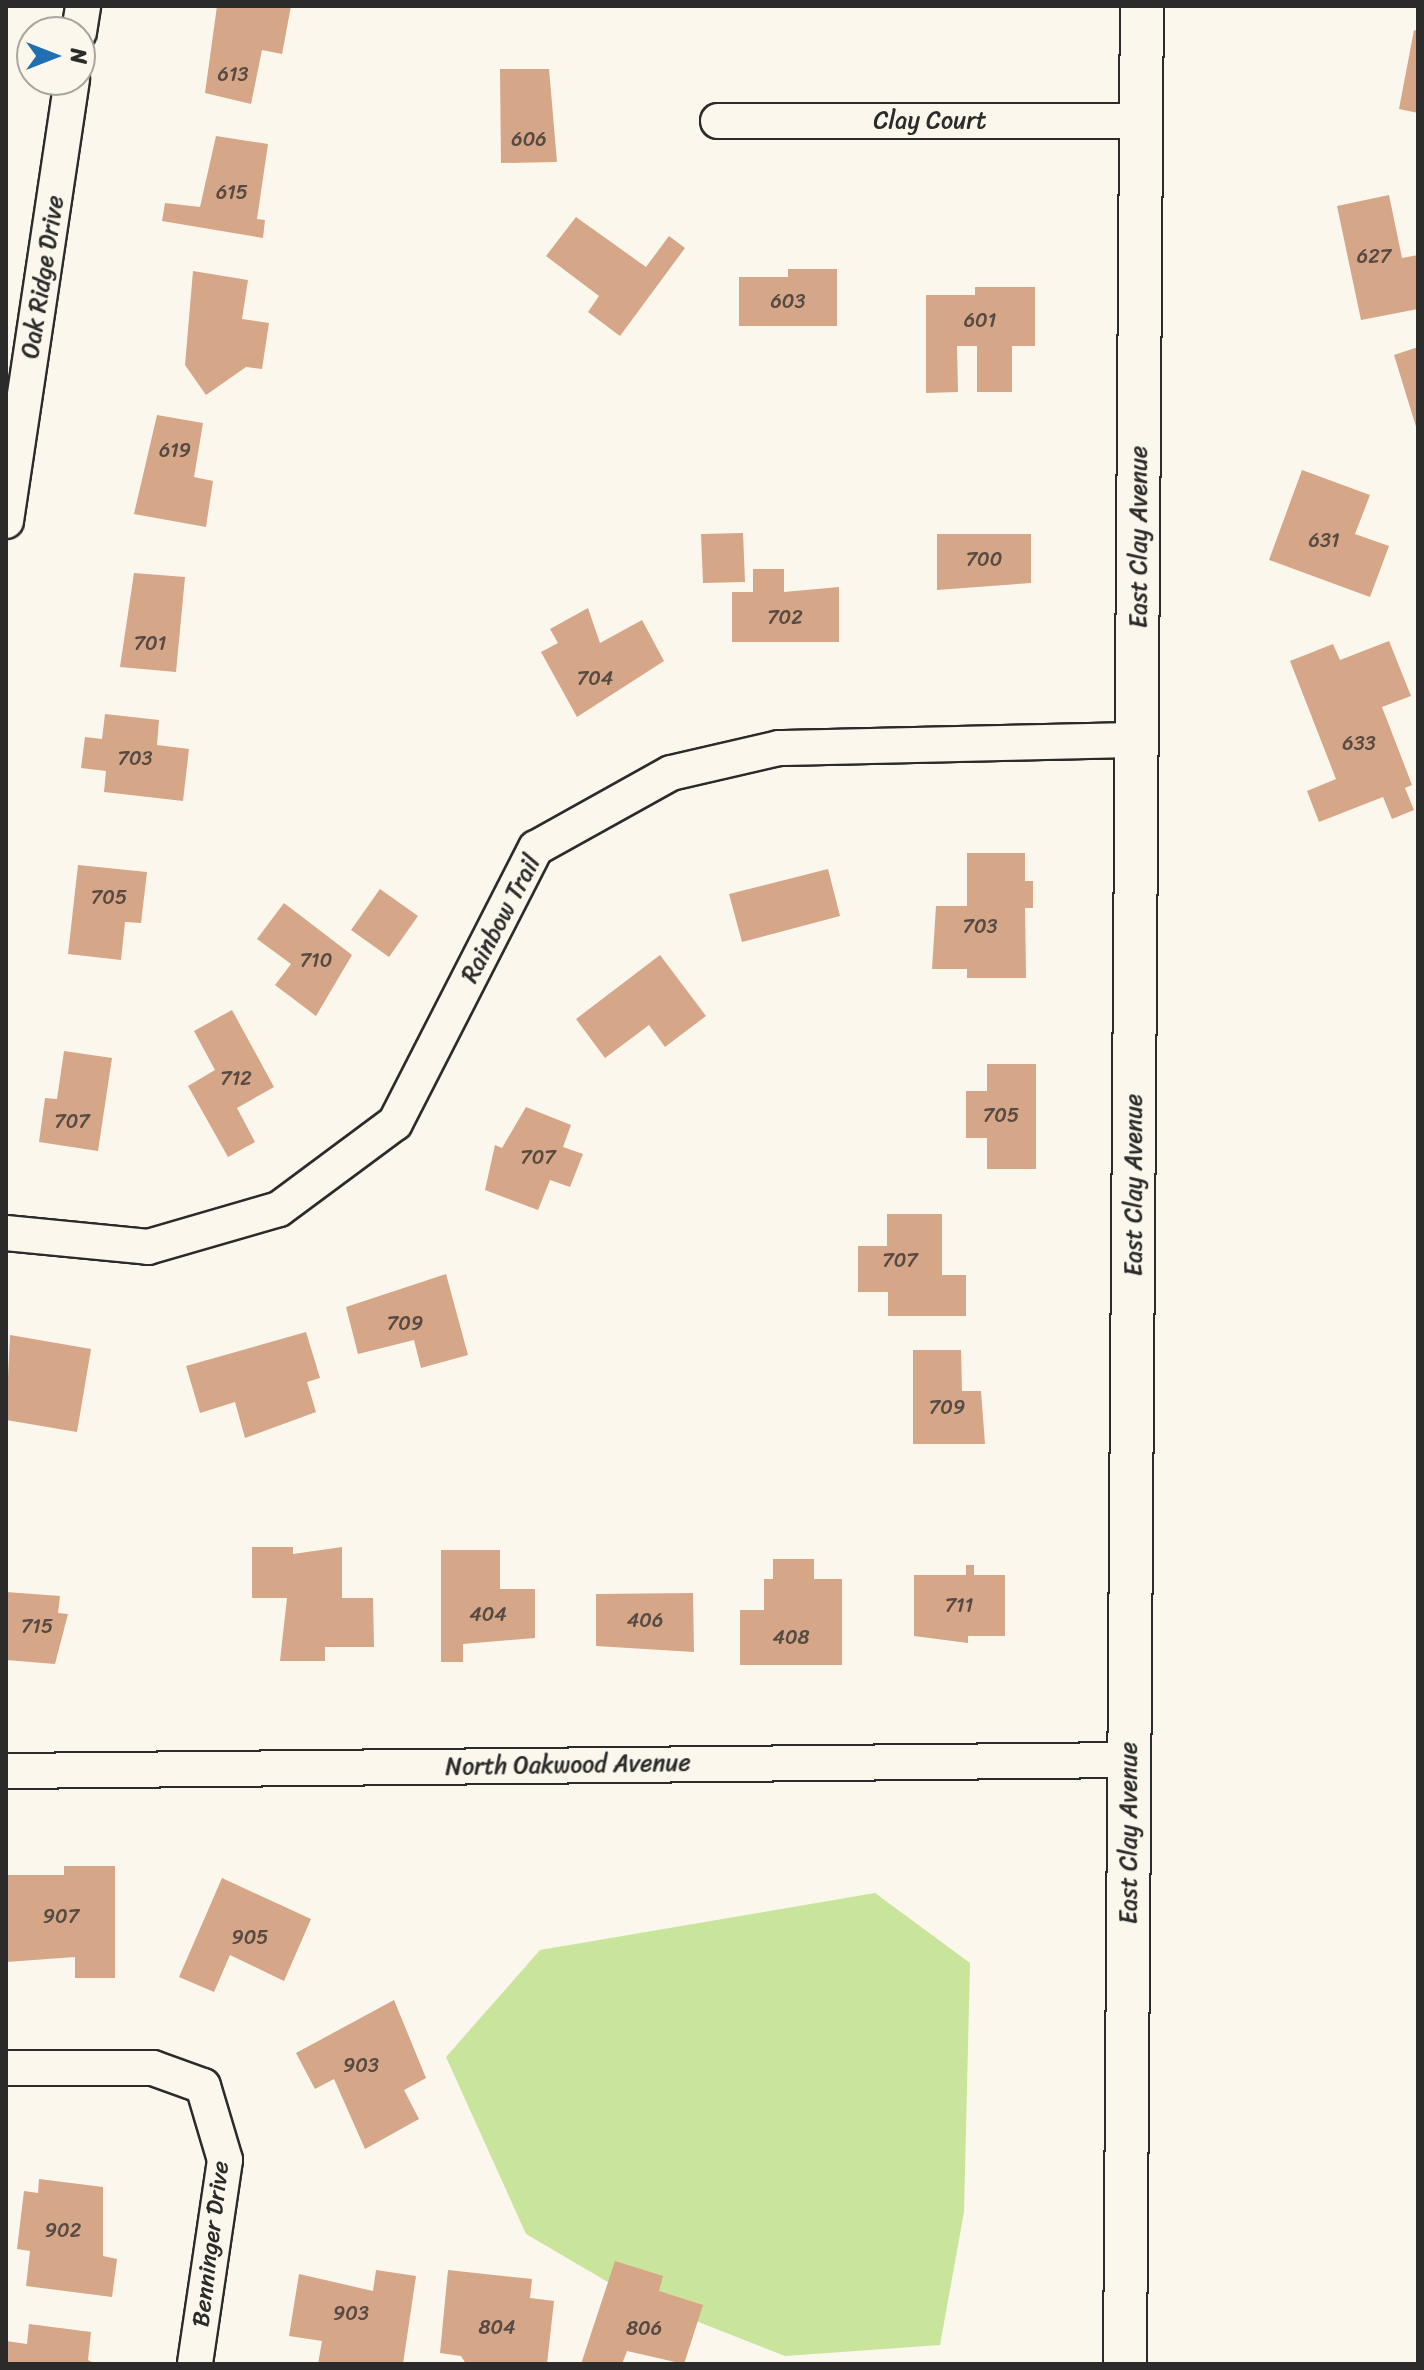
<!DOCTYPE html>
<html>
<head>
<meta charset="utf-8">
<style>
	body { margin:0 }
	#map { position:relative; width:1424px; height:2370px; overflow:hidden; background:#fbf7ec; font-family:Sriracha,sans-serif }
	div>[style] { position:absolute }
	.green>* { inset:0; background:#c9e49b }
	.building>* { inset:0; background:#d5a688 }
	.roads { filter:drop-shadow(2px 0 #2b2b2b) drop-shadow(-2px 0 #2b2b2b) drop-shadow(0 2px #2b2b2b) drop-shadow(0 -2px #2b2b2b) }
	.minor>* { height:34px; margin:-17px; padding:0 17px; transform-origin:17px; border-radius:17px; background:#fbf7ec }
	.tertiary>* { height:42px; margin:-21px; padding:0 21px; transform-origin:21px; border-radius:21px; background:#fbf7ec }
	span { translate:-50% -50%; white-space:nowrap; text-align:center; line-height:1.15; -webkit-text-stroke:6px #fbf7ec; paint-order:stroke }
	.number-label { font-size:20px; color:#564a42 }
	.number-label span { -webkit-text-stroke-width:0 }
	.street-label { font-size:24px; color:#2b2b2b }
	.frame { position:absolute; inset:0; border:8px solid #2b2b2b; pointer-events:none }
	.north { position:absolute; left:16px; top:16px; width:80px; height:80px; box-sizing:border-box; background:#fbf7ec; border:2px solid #a8a59f; border-radius:50%; rotate:90deg; font-size:22px; font-weight:700; line-height:32px; text-align:center; color:#2b2b2b }
	.north::after { content:''; display:block; margin:auto; width:28px; height:36px; background:#1f6fb2; clip-path:polygon(50% 0,100% 100%,50% 72%,0 100%) }
</style>
</head>
<body>
<div id="map">
	<div class="green">
		<i style="clip-path:polygon(875px 1893px,970px 1963px,964px 2212px,940px 2345px,785px 2356px,630px 2295px,526px 2234px,446px 2057px,540px 1950px)"></i>
	</div>
	<div class="building">
		<i style="clip-path:polygon(217px 6px,291px 6px,282px 54px,262px 50px,251px 104px,205px 93px)"></i>
		<i style="clip-path:polygon(1414px 30px,1418px 31px,1418px 113px,1399px 109px)"></i>
		<i style="clip-path:polygon(500px 69px,549px 69px,557px 162px,501px 163px)"></i>
		<i style="clip-path:polygon(216px 136px,268px 144px,257px 219px,265px 220px,263px 238px,162px 221px,165px 203px,200px 207px)"></i>
		<i style="clip-path:polygon(1389px 195px,1402px 258px,1418px 255px,1418px 309px,1361px 320px,1337px 206px)"></i>
		<i style="clip-path:polygon(576px 217px,646px 267px,669px 236px,685px 248px,620px 336px,588px 312px,599px 296px,546px 256px)"></i>
		<i style="clip-path:polygon(788px 269px,837px 269px,837px 326px,739px 326px,739px 277px,788px 277px)"></i>
		<i style="clip-path:polygon(193px 271px,248px 280px,242px 319px,269px 323px,262px 369px,246px 367px,206px 395px,185px 365px)"></i>
		<i style="clip-path:polygon(975px 287px,1035px 287px,1035px 346px,1012px 346px,1012px 392px,977px 392px,977px 346px,957px 346px,958px 392px,926px 393px,926px 295px,975px 295px)"></i>
		<i style="clip-path:polygon(1418px 347px,1418px 429px,1417px 430px,1394px 355px)"></i>
		<i style="clip-path:polygon(157px 415px,203px 423px,194px 477px,213px 481px,206px 527px,134px 514px)"></i>
		<i style="clip-path:polygon(1302px 470px,1370px 495px,1355px 534px,1389px 546px,1370px 597px,1269px 560px)"></i>
		<i style="clip-path:polygon(743px 533px,745px 582px,703px 583px,701px 534px)"></i>
		<i style="clip-path:polygon(937px 534px,1031px 534px,1031px 583px,937px 590px)"></i>
		<i style="clip-path:polygon(753px 569px,784px 569px,784px 592px,839px 587px,839px 642px,732px 642px,732px 592px,753px 592px)"></i>
		<i style="clip-path:polygon(134px 573px,185px 577px,176px 672px,120px 667px)"></i>
		<i style="clip-path:polygon(588px 608px,600px 643px,642px 620px,664px 661px,577px 717px,541px 652px,558px 643px,550px 629px)"></i>
		<i style="clip-path:polygon(1389px 641px,1411px 696px,1382px 707px,1412px 785px,1405px 788px,1414px 810px,1392px 819px,1383px 797px,1319px 822px,1307px 791px,1336px 779px,1290px 661px,1333px 644px,1340px 660px)"></i>
		<i style="clip-path:polygon(105px 714px,159px 720px,157px 745px,189px 749px,183px 801px,104px 792px,106px 771px,81px 768px,85px 737px,102px 739px)"></i>
		<i style="clip-path:polygon(967px 853px,1025px 853px,1025px 881px,1033px 881px,1033px 908px,1025px 908px,1026px 978px,967px 978px,967px 969px,932px 969px,936px 906px,967px 906px)"></i>
		<i style="clip-path:polygon(78px 865px,147px 872px,141px 923px,125px 922px,121px 960px,68px 954px)"></i>
		<i style="clip-path:polygon(828px 869px,840px 916px,742px 942px,729px 894px)"></i>
		<i style="clip-path:polygon(380px 889px,418px 916px,389px 957px,351px 930px)"></i>
		<i style="clip-path:polygon(284px 903px,352px 955px,316px 1016px,275px 985px,291px 964px,257px 939px)"></i>
		<i style="clip-path:polygon(660px 955px,706px 1016px,665px 1047px,649px 1025px,605px 1058px,576px 1019px)"></i>
		<i style="clip-path:polygon(232px 1010px,274px 1087px,237px 1108px,255px 1142px,228px 1157px,188px 1086px,215px 1070px,194px 1031px)"></i>
		<i style="clip-path:polygon(64px 1051px,112px 1058px,98px 1151px,39px 1142px,45px 1098px,57px 1099px)"></i>
		<i style="clip-path:polygon(987px 1064px,1036px 1064px,1036px 1169px,987px 1169px,987px 1138px,966px 1138px,966px 1091px,987px 1091px)"></i>
		<i style="clip-path:polygon(526px 1107px,571px 1125px,563px 1147px,583px 1154px,570px 1187px,550px 1180px,538px 1210px,485px 1190px,495px 1145px,502px 1148px)"></i>
		<i style="clip-path:polygon(887px 1214px,942px 1214px,942px 1275px,966px 1275px,966px 1316px,888px 1316px,888px 1292px,858px 1292px,858px 1246px,887px 1246px)"></i>
		<i style="clip-path:polygon(446px 1274px,468px 1355px,421px 1368px,414px 1340px,358px 1354px,346px 1307px)"></i>
		<i style="clip-path:polygon(306px 1332px,320px 1378px,307px 1382px,316px 1412px,245px 1438px,235px 1402px,200px 1413px,186px 1366px)"></i>
		<i style="clip-path:polygon(10px 1335px,91px 1349px,77px 1432px,6px 1420px)"></i>
		<i style="clip-path:polygon(913px 1350px,961px 1350px,962px 1391px,981px 1391px,985px 1444px,913px 1444px)"></i>
		<i style="clip-path:polygon(252px 1547px,293px 1547px,293px 1554px,342px 1547px,342px 1598px,373px 1598px,374px 1647px,325px 1647px,325px 1661px,280px 1661px,287px 1598px,252px 1598px)"></i>
		<i style="clip-path:polygon(441px 1550px,500px 1550px,500px 1589px,535px 1589px,535px 1638px,463px 1644px,463px 1662px,441px 1662px)"></i>
		<i style="clip-path:polygon(773px 1559px,814px 1559px,814px 1579px,842px 1579px,842px 1665px,740px 1665px,740px 1610px,764px 1610px,764px 1579px,773px 1579px)"></i>
		<i style="clip-path:polygon(966px 1565px,974px 1565px,974px 1575px,1005px 1575px,1005px 1636px,968px 1636px,968px 1643px,914px 1636px,914px 1575px,966px 1575px)"></i>
		<i style="clip-path:polygon(6px 1592px,60px 1596px,58px 1613px,68px 1614px,55px 1664px,6px 1660px)"></i>
		<i style="clip-path:polygon(693px 1593px,694px 1652px,596px 1646px,596px 1594px)"></i>
		<i style="clip-path:polygon(64px 1866px,115px 1866px,115px 1978px,75px 1978px,75px 1957px,6px 1962px,6px 1875px,64px 1875px)"></i>
		<i style="clip-path:polygon(222px 1878px,311px 1919px,284px 1981px,230px 1955px,214px 1992px,179px 1977px)"></i>
		<i style="clip-path:polygon(394px 2000px,426px 2078px,404px 2090px,419px 2119px,365px 2149px,334px 2079px,315px 2089px,296px 2053px)"></i>
		<i style="clip-path:polygon(39px 2179px,103px 2187px,103px 2256px,117px 2259px,112px 2297px,26px 2286px,30px 2251px,17px 2249px,24px 2191px,38px 2193px)"></i>
		<i style="clip-path:polygon(615px 2261px,663px 2276px,659px 2291px,703px 2305px,684px 2364px,627px 2351px,622px 2364px,581px 2364px)"></i>
		<i style="clip-path:polygon(376px 2270px,416px 2276px,403px 2364px,318px 2364px,322px 2341px,289px 2336px,299px 2274px,373px 2291px)"></i>
		<i style="clip-path:polygon(448px 2270px,532px 2279px,530px 2298px,554px 2301px,547px 2364px,466px 2364px,461px 2356px,440px 2353px)"></i>
		<i style="clip-path:polygon(29px 2324px,91px 2332px,88px 2360px,95px 2364px,6px 2364px,6px 2341px,27px 2344px)"></i>
	</div>
	<div class="roads">
		<div class="minor">
			<i style="left:79px;top:32px;width:26px;rotate:-81deg"></i>
			<i style="left:718px;top:121px;width:424px"></i>
			<i style="left:6px;top:521px;width:446px;rotate:-81.5deg"></i>
			<i style="left:6px;top:1233px;width:143px;rotate:5.6deg"></i>
			<i style="left:148px;top:1247px;width:136px;rotate:-16.2deg"></i>
			<i style="left:279px;top:1209px;width:144px;rotate:-36.6deg"></i>
			<i style="left:395px;top:1123px;width:309px;rotate:-62.9deg"></i>
			<i style="left:536px;top:848px;width:154px;rotate:-29.1deg"></i>
			<i style="left:671px;top:773px;width:111px;rotate:-13deg"></i>
			<i style="left:779px;top:748px;width:358px;rotate:-1.3deg"></i>
			<i style="left:6px;top:1771px;width:1124px;rotate:-0.56deg"></i>
			<i style="left:6px;top:2068px;width:147px"></i>
			<i style="left:153px;top:2068px;width:53px;rotate:19.8deg"></i>
			<i style="left:203px;top:2086px;width:77px;rotate:73.4deg"></i>
			<i style="left:225px;top:2160px;width:206px;rotate:98.4deg"></i>
		</div>
		<div class="tertiary">
			<i style="left:1125px;top:2364px;width:2358px;rotate:-89.59deg"></i>
		</div>
	</div>
	<div class="number-label">
		<span style="left:233px;top:74px">613</span>
		<span style="left:529px;top:139px">606</span>
		<span style="left:232px;top:192px">615</span>
		<span style="left:1374px;top:256px">627</span>
		<span style="left:788px;top:301px">603</span>
		<span style="left:980px;top:320px">601</span>
		<span style="left:175px;top:450px">619</span>
		<span style="left:1324px;top:540px">631</span>
		<span style="left:984px;top:559px">700</span>
		<span style="left:785px;top:617px">702</span>
		<span style="left:150px;top:643px">701</span>
		<span style="left:595px;top:678px">704</span>
		<span style="left:1359px;top:743px">633</span>
		<span style="left:135px;top:758px">703</span>
		<span style="left:109px;top:897px">705</span>
		<span style="left:980px;top:926px">703</span>
		<span style="left:316px;top:960px">710</span>
		<span style="left:236px;top:1078px">712</span>
		<span style="left:1001px;top:1115px">705</span>
		<span style="left:72px;top:1121px">707</span>
		<span style="left:538px;top:1157px">707</span>
		<span style="left:900px;top:1260px">707</span>
		<span style="left:405px;top:1323px">709</span>
		<span style="left:947px;top:1407px">709</span>
		<span style="left:959px;top:1605px">711</span>
		<span style="left:488px;top:1614px">404</span>
		<span style="left:645px;top:1620px">406</span>
		<span style="left:37px;top:1626px">715</span>
		<span style="left:791px;top:1637px">408</span>
		<span style="left:61px;top:1916px">907</span>
		<span style="left:250px;top:1937px">905</span>
		<span style="left:361px;top:2065px">903</span>
		<span style="left:63px;top:2230px">902</span>
		<span style="left:351px;top:2313px">903</span>
		<span style="left:497px;top:2327px">804</span>
		<span style="left:644px;top:2328px">806</span>
	</div>
	<div class="street-label">
		<span style="left:930px;top:121px">Clay Court</span>
		<span style="left:43px;top:277px;rotate:-81deg">Oak Ridge Drive</span>
		<span style="left:1139px;top:537px;rotate:-90deg">East Clay Avenue</span>
		<span style="left:501px;top:919px;rotate:-62deg">Rainbow Trail</span>
		<span style="left:1134px;top:1185px;rotate:-90deg">East Clay Avenue</span>
		<span style="left:568px;top:1765px;rotate:-1deg">North Oakwood Avenue</span>
		<span style="left:1129px;top:1833px;rotate:-90deg">East Clay Avenue</span>
		<span style="left:211px;top:2244px;rotate:-83deg">Benninger Drive</span>
	</div>
	<div class="frame"></div>
	<div class="north">N</div>
</div>
</body>
</html>
